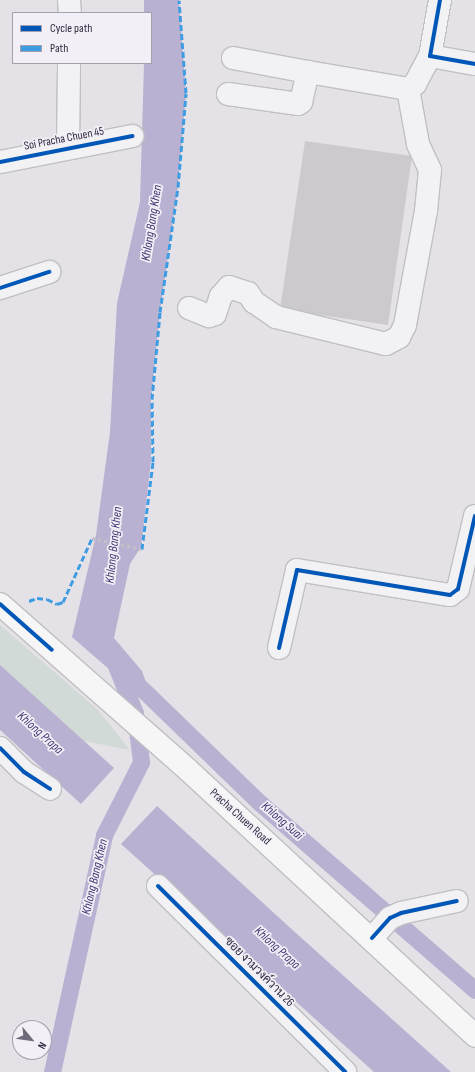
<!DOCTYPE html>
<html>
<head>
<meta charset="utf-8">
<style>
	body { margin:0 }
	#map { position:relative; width:475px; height:1072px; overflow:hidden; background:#e4e2e7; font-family:"Sofia Sans Condensed",Sarabun,sans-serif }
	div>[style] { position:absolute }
	.green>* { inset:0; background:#d1dad6 }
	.water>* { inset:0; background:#b9b1d1 }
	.canal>* { height:17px; margin:-8.5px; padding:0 8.5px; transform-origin:8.5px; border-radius:8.5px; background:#b9b1d1 }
	.building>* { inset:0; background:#cccacf }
	.path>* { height:2.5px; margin-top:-1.25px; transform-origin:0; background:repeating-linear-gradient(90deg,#c2c1c7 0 3px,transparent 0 6px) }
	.roads { filter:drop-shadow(1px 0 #c1bfc4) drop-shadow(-1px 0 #c1bfc4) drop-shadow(0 1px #c1bfc4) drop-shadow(0 -1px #c1bfc4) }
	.minor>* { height:22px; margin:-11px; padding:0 11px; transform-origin:11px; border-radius:11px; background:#f2f1f4 }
	.major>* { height:22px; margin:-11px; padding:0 11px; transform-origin:11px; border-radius:11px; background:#f6f6f6 }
	.quiet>* { height:3px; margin-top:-1.5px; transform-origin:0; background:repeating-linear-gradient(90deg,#3e9ce3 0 6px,transparent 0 9px) }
	.cycleway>* { height:4px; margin:-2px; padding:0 2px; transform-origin:2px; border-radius:2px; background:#0057b8 }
	span { translate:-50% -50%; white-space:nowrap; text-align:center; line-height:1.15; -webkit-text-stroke:3.5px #f2f0f6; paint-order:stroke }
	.street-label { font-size:12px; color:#312940 }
	.water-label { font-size:13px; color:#453473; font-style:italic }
	.legend { position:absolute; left:12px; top:12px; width:140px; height:52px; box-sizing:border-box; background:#f2f0f6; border:1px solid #a5a0ad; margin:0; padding:5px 7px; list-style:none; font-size:12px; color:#312940 }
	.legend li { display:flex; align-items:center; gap:8px; height:20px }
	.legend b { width:20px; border:1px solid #a5a0ad }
	.north { position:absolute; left:12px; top:1020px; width:40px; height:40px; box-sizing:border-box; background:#f2f0f6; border:1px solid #a5a0ad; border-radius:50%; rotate:119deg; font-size:11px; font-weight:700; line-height:16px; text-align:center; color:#312940 }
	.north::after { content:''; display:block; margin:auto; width:14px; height:18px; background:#706a7a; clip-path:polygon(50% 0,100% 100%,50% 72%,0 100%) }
</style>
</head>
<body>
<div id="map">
	<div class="green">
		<i style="clip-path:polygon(0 625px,98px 710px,130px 750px,84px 741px,0 666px)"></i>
	</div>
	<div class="water">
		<i style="clip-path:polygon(144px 0,179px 0,186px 93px,178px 187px,160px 312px,151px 399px,151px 461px,141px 547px,130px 564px,114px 638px,142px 671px,156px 710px,72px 637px,96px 535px,110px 432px,117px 303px,140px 202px,144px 63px,151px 63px,151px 13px,144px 13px)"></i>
		<i style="clip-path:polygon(0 665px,114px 768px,81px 804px,0 730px)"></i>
		<i style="clip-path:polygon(157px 806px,297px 934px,451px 1072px,374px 1072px,121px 844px)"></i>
	</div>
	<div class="canal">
		<i style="left:136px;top:683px;width:173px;rotate:44.1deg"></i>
		<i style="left:260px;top:803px;width:285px;rotate:41deg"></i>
		<i style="left:52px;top:1072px;width:243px;rotate:-77.6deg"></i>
		<i style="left:104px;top:835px;width:82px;rotate:-63.1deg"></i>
		<i style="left:141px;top:762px;width:49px;rotate:-97deg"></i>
		<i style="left:135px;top:713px;width:56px;rotate:-112deg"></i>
	</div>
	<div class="building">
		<i style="clip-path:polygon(305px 141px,412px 156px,388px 325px,280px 309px)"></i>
	</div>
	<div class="path">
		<i style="left:92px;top:538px;width:51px;rotate:12.4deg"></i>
	</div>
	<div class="roads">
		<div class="minor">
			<i style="left:69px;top:0;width:13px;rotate:86deg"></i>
			<i style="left:430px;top:56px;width:46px;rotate:10.1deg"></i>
			<i style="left:233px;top:58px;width:76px;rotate:10.6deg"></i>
			<i style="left:228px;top:94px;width:71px;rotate:8.1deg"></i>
			<i style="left:298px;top:104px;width:4px;rotate:-34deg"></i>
			<i style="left:301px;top:102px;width:31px;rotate:-77deg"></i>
			<i style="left:308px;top:72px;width:101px;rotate:9.6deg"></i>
			<i style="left:408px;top:89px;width:9px;rotate:-36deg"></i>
			<i style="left:415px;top:84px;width:32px;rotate:-62deg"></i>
			<i style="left:430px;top:56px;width:57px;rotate:-79.9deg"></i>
			<i style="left:68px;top:148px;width:85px;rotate:-89.3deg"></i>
			<i style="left:0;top:162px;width:135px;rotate:-11.1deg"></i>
			<i style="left:0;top:288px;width:52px;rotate:-18.1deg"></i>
			<i style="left:189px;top:308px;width:22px;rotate:22deg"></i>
			<i style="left:209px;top:316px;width:6px;rotate:-18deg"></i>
			<i style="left:215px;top:314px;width:19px;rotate:-72deg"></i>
			<i style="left:221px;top:296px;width:12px;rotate:-48deg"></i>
			<i style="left:229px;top:287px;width:20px;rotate:18deg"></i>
			<i style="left:248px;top:293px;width:11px;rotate:56deg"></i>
			<i style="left:254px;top:302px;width:27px;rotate:34deg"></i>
			<i style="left:276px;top:317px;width:113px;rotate:13.8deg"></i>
			<i style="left:386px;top:344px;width:15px;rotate:-28deg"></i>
			<i style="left:399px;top:337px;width:13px;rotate:-63deg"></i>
			<i style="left:405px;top:325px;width:116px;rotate:-79.6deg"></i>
			<i style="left:426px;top:211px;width:41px;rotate:-84.4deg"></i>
			<i style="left:430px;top:170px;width:29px;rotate:-115deg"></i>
			<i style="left:418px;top:144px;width:56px;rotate:-100.3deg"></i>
			<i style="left:279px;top:648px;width:80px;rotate:-77deg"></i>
			<i style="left:297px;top:570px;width:155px;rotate:9.3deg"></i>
			<i style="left:450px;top:595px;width:10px;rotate:-37deg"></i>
			<i style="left:458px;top:589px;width:75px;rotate:-76.9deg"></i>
			<i style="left:0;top:748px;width:34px;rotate:45deg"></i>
			<i style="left:24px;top:772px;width:31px;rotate:33deg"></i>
			<i style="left:158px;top:886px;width:264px;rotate:44.8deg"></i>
			<i style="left:372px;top:938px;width:27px;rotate:-48deg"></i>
			<i style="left:390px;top:918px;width:12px;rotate:-24deg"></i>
			<i style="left:401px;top:913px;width:57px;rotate:-12.1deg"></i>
		</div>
		<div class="major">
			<i style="left:0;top:604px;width:249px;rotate:41.4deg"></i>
			<i style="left:187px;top:769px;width:393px;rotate:42.8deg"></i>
		</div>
	</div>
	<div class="quiet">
		<i style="left:142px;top:549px;width:88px;rotate:-82.8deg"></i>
		<i style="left:153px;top:462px;width:63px;rotate:-90.9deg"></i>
		<i style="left:152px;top:399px;width:87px;rotate:-84.7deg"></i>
		<i style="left:160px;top:312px;width:126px;rotate:-81.8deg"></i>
		<i style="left:178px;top:187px;width:94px;rotate:-85.1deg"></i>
		<i style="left:186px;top:93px;width:93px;rotate:-94.3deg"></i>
		<i style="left:29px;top:601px;width:9px;rotate:-21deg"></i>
		<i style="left:37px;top:598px;width:10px;rotate:6deg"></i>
		<i style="left:47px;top:599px;width:11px;rotate:27deg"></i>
		<i style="left:57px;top:604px;width:6px;rotate:-18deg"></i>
		<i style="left:63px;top:602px;width:70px;rotate:-65.6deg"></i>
	</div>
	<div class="cycleway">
		<i style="left:440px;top:0;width:57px;rotate:100.1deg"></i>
		<i style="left:430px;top:56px;width:46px;rotate:10.1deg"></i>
		<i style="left:0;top:162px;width:135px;rotate:-11.1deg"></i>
		<i style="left:0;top:288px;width:52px;rotate:-18.1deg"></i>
		<i style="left:0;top:604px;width:69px;rotate:41.5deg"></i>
		<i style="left:279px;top:648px;width:80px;rotate:-77deg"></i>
		<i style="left:297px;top:570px;width:155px;rotate:9.3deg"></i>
		<i style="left:450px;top:595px;width:10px;rotate:-37deg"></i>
		<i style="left:458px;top:589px;width:75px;rotate:-76.9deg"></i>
		<i style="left:0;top:748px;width:34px;rotate:45deg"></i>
		<i style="left:24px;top:772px;width:31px;rotate:33deg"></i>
		<i style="left:158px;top:886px;width:264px;rotate:44.8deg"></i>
		<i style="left:372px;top:938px;width:27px;rotate:-48deg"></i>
		<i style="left:390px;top:918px;width:12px;rotate:-24deg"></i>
		<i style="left:401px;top:913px;width:57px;rotate:-12.1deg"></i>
	</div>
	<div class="street-label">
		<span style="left:64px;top:139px;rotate:-11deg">Soi Pracha Chuen 45</span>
		<span style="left:240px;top:817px;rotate:42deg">Pracha Chuen Road</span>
		<span style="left:259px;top:972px;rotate:45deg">ซอย งามวงค์วาน 26</span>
	</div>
	<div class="water-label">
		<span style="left:152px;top:223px;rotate:-81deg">Khlong Bang Khen</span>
		<span style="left:114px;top:545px;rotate:-84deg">Khlong Bang Khen</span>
		<span style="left:40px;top:733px;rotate:42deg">Khlong Prapa</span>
		<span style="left:282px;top:821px;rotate:41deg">Khlong Suai</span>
		<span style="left:95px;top:877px;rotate:-77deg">Khlong Bang Khen</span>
		<span style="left:277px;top:948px;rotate:42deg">Khlong Prapa</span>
	</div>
	<ul class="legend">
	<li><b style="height:5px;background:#0057b8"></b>Cycle path</li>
	<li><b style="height:5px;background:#3e9ce3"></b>Path</li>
	</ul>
	<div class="north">N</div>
</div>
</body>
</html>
